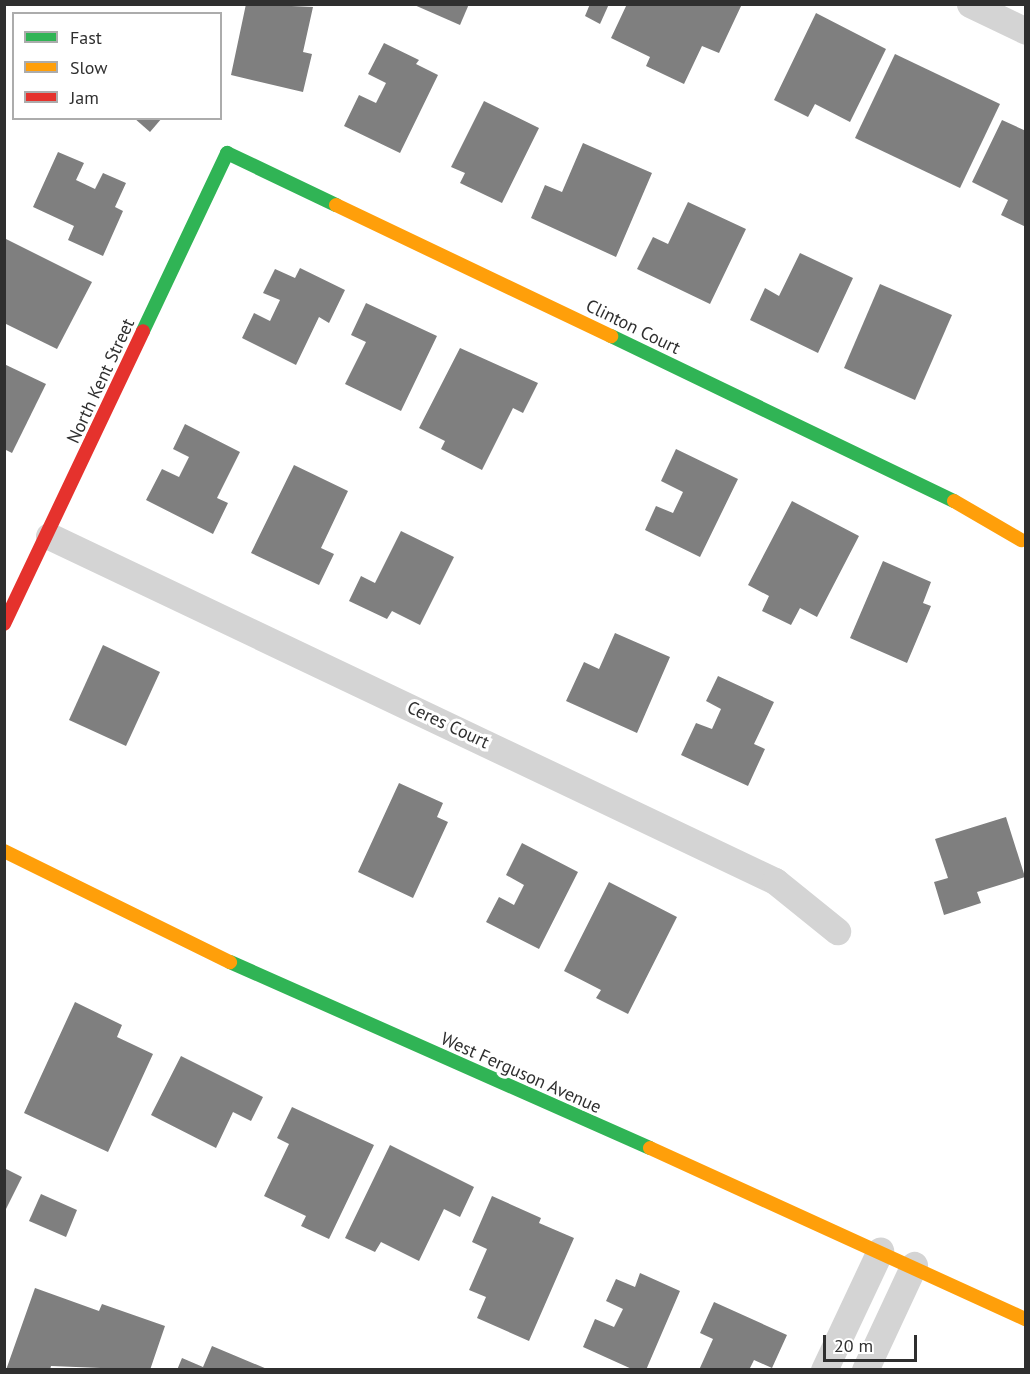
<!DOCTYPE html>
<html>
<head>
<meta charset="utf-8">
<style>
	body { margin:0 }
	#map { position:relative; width:1030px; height:1374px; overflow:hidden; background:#fff; font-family:"PT Sans",sans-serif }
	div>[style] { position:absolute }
	.building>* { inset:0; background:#7f7f7f }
	.street>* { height:27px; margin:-13.5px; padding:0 13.5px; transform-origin:13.5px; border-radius:13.5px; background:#d4d4d4 }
	.fast>* { height:14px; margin:-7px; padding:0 7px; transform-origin:7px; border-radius:7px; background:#30b455 }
	.slow>* { height:14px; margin:-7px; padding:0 7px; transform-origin:7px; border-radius:7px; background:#ff9f0a }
	.jam>* { height:14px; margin:-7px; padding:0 7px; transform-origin:7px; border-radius:7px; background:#e5322d }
	span { translate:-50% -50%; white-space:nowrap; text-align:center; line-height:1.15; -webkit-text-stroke:6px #fff; paint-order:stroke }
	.street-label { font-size:18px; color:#2f2f2f }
	.frame { position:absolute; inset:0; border:6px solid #2f2f2f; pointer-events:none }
	.legend { position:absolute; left:12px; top:12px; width:210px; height:108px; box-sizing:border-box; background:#fff; border:2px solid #acacac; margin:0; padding:8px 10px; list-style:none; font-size:18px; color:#2f2f2f }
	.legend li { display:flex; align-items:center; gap:12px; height:30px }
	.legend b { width:30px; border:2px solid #acacac }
	.scale { position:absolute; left:823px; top:1335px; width:94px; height:27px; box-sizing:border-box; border:3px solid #2f2f2f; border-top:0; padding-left:8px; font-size:18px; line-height:21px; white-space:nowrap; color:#2f2f2f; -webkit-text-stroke:4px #fff; paint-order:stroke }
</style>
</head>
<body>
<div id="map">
	<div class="building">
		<i style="clip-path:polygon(246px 4px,313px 7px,303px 52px,312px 54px,303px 92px,231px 75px)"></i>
		<i style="clip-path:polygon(412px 4px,469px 4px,460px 25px)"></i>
		<i style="clip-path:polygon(590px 4px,609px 4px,600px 24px,585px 16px)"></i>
		<i style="clip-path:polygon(627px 4px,742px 4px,719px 53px,702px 46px,684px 84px,646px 66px,650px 57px,611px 38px)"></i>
		<i style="clip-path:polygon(816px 13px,886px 49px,850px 122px,815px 104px,808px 117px,774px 100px)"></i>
		<i style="clip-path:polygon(384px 43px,419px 60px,416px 64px,438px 75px,400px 153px,344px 126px,359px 95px,376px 103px,386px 83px,368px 74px)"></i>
		<i style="clip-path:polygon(895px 54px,1000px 104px,960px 188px,855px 138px)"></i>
		<i style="clip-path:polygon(484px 101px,539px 128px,502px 203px,460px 183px,465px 173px,451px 167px)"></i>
		<i style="clip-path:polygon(134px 118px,162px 118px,150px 132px)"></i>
		<i style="clip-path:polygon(1002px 120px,1026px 131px,1026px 227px,1001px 215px,1008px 200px,972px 182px)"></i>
		<i style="clip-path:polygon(583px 143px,652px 173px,616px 257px,531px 218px,545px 185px,562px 192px)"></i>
		<i style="clip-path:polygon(58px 152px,84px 163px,76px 180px,95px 189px,103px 173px,126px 183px,115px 207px,123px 211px,103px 256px,68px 240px,74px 226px,33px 207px)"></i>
		<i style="clip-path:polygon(688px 202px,746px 229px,710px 304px,637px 269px,653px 237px,668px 244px)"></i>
		<i style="clip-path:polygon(6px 239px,92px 282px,57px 349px,4px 323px)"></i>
		<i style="clip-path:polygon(800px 253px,853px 278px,818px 353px,750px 320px,765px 288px,779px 296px)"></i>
		<i style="clip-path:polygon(300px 268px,345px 290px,329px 323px,319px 317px,296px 365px,242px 338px,254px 313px,270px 321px,280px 300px,263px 293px,275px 269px,295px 278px)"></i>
		<i style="clip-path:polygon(880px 284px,952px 315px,915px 400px,844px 368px)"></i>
		<i style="clip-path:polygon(366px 303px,437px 336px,401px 411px,345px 384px,366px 342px,351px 335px)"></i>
		<i style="clip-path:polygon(460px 348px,538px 383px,523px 413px,513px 408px,482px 470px,441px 449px,445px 441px,419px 428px)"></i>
		<i style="clip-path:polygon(4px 364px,46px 384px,12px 453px,4px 449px)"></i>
		<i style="clip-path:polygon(185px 424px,240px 452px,217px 498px,228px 503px,213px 534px,146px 500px,162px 469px,179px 477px,189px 457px,173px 449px)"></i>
		<i style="clip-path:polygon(676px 449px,738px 479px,700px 557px,645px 530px,656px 506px,673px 513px,683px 492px,661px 481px)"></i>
		<i style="clip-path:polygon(294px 465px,348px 491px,321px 548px,334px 554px,319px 585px,251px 553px)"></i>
		<i style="clip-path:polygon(792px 501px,859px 536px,817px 617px,800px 608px,791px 625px,762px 611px,769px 596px,748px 585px)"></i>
		<i style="clip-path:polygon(401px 531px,454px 557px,420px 625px,392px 611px,387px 619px,349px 601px,361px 576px,375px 583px)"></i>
		<i style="clip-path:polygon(883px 561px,931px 582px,923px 603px,931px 606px,907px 663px,850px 638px)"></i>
		<i style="clip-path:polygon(615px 633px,670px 657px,637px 733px,566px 701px,584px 662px,599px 669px)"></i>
		<i style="clip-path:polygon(103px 645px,160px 672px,126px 746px,69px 720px)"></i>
		<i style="clip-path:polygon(718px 676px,774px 702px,754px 744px,765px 749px,748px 786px,681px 755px,696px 723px,712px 729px,721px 709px,706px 701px)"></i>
		<i style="clip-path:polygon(399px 783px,443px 803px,437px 817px,448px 822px,413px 898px,358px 872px)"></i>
		<i style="clip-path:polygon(1006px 817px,1025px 877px,977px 892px,981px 903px,944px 915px,934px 882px,948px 878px,935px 839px)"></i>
		<i style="clip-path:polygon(522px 843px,578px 872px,539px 949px,486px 922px,499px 897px,514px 905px,524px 885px,506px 875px)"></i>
		<i style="clip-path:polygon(609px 882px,677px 917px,628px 1014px,596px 998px,601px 990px,564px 971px)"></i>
		<i style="clip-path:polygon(75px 1002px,122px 1025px,117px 1037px,153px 1054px,108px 1152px,24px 1113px)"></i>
		<i style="clip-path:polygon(181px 1056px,263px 1097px,251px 1121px,233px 1112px,216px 1148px,151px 1115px)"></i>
		<i style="clip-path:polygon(292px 1107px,374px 1145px,329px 1239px,301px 1226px,306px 1216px,264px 1196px,289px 1144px,277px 1138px)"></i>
		<i style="clip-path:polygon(390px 1145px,474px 1187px,460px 1217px,444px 1209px,419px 1261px,381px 1242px,375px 1252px,345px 1238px)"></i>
		<i style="clip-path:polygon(4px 1168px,22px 1177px,4px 1213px)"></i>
		<i style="clip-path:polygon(41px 1194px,77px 1210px,66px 1237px,29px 1221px)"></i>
		<i style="clip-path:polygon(492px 1196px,541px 1218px,539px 1223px,574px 1238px,529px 1341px,477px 1318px,486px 1297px,469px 1290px,487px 1249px,472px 1242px)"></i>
		<i style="clip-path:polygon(640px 1273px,680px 1291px,646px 1370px,634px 1370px,583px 1347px,595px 1319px,614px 1327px,623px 1309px,606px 1301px,616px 1279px,635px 1287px)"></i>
		<i style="clip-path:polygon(35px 1288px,99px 1311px,102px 1304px,165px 1326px,150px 1370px,51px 1366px,50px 1370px,6px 1370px)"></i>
		<i style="clip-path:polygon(714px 1302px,787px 1335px,772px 1368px,754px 1360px,749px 1370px,699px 1370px,713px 1339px,700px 1333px)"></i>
		<i style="clip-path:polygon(212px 1346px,267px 1369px,267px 1370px,177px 1370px,182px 1358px,203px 1367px)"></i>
	</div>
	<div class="street">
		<i style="left:970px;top:4px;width:62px;rotate:25.7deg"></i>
		<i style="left:49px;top:536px;width:804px;rotate:25.42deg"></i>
		<i style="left:775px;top:881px;width:80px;rotate:38.9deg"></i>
		<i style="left:824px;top:1370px;width:132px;rotate:-64.8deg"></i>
		<i style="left:865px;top:1370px;width:116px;rotate:-65deg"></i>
	</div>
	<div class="fast">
		<i style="left:143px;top:331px;width:197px;rotate:-64.7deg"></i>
		<i style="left:227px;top:153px;width:121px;rotate:25.5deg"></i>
		<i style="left:611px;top:336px;width:381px;rotate:25.7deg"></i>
		<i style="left:230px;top:962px;width:459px;rotate:23.9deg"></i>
	</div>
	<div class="slow">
		<i style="left:336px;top:205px;width:305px;rotate:25.5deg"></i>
		<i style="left:954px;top:501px;width:78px;rotate:30.2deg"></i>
		<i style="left:4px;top:851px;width:252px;rotate:26.2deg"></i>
		<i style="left:650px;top:1148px;width:413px;rotate:24.5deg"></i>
	</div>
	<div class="jam">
		<i style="left:4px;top:624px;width:324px;rotate:-64.6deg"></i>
	</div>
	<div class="street-label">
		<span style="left:633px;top:327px;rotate:26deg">Clinton Court</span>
		<span style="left:101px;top:381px;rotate:-65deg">North Kent Street</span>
		<span style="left:448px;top:725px;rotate:25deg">Ceres Court</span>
		<span style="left:521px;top:1073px;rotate:24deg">West Ferguson Avenue</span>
	</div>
	<div class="frame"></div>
	<ul class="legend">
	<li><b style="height:8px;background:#30b455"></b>Fast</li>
	<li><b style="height:8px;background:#ff9f0a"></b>Slow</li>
	<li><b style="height:8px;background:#e5322d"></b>Jam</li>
	</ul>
	<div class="scale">20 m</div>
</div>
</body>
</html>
